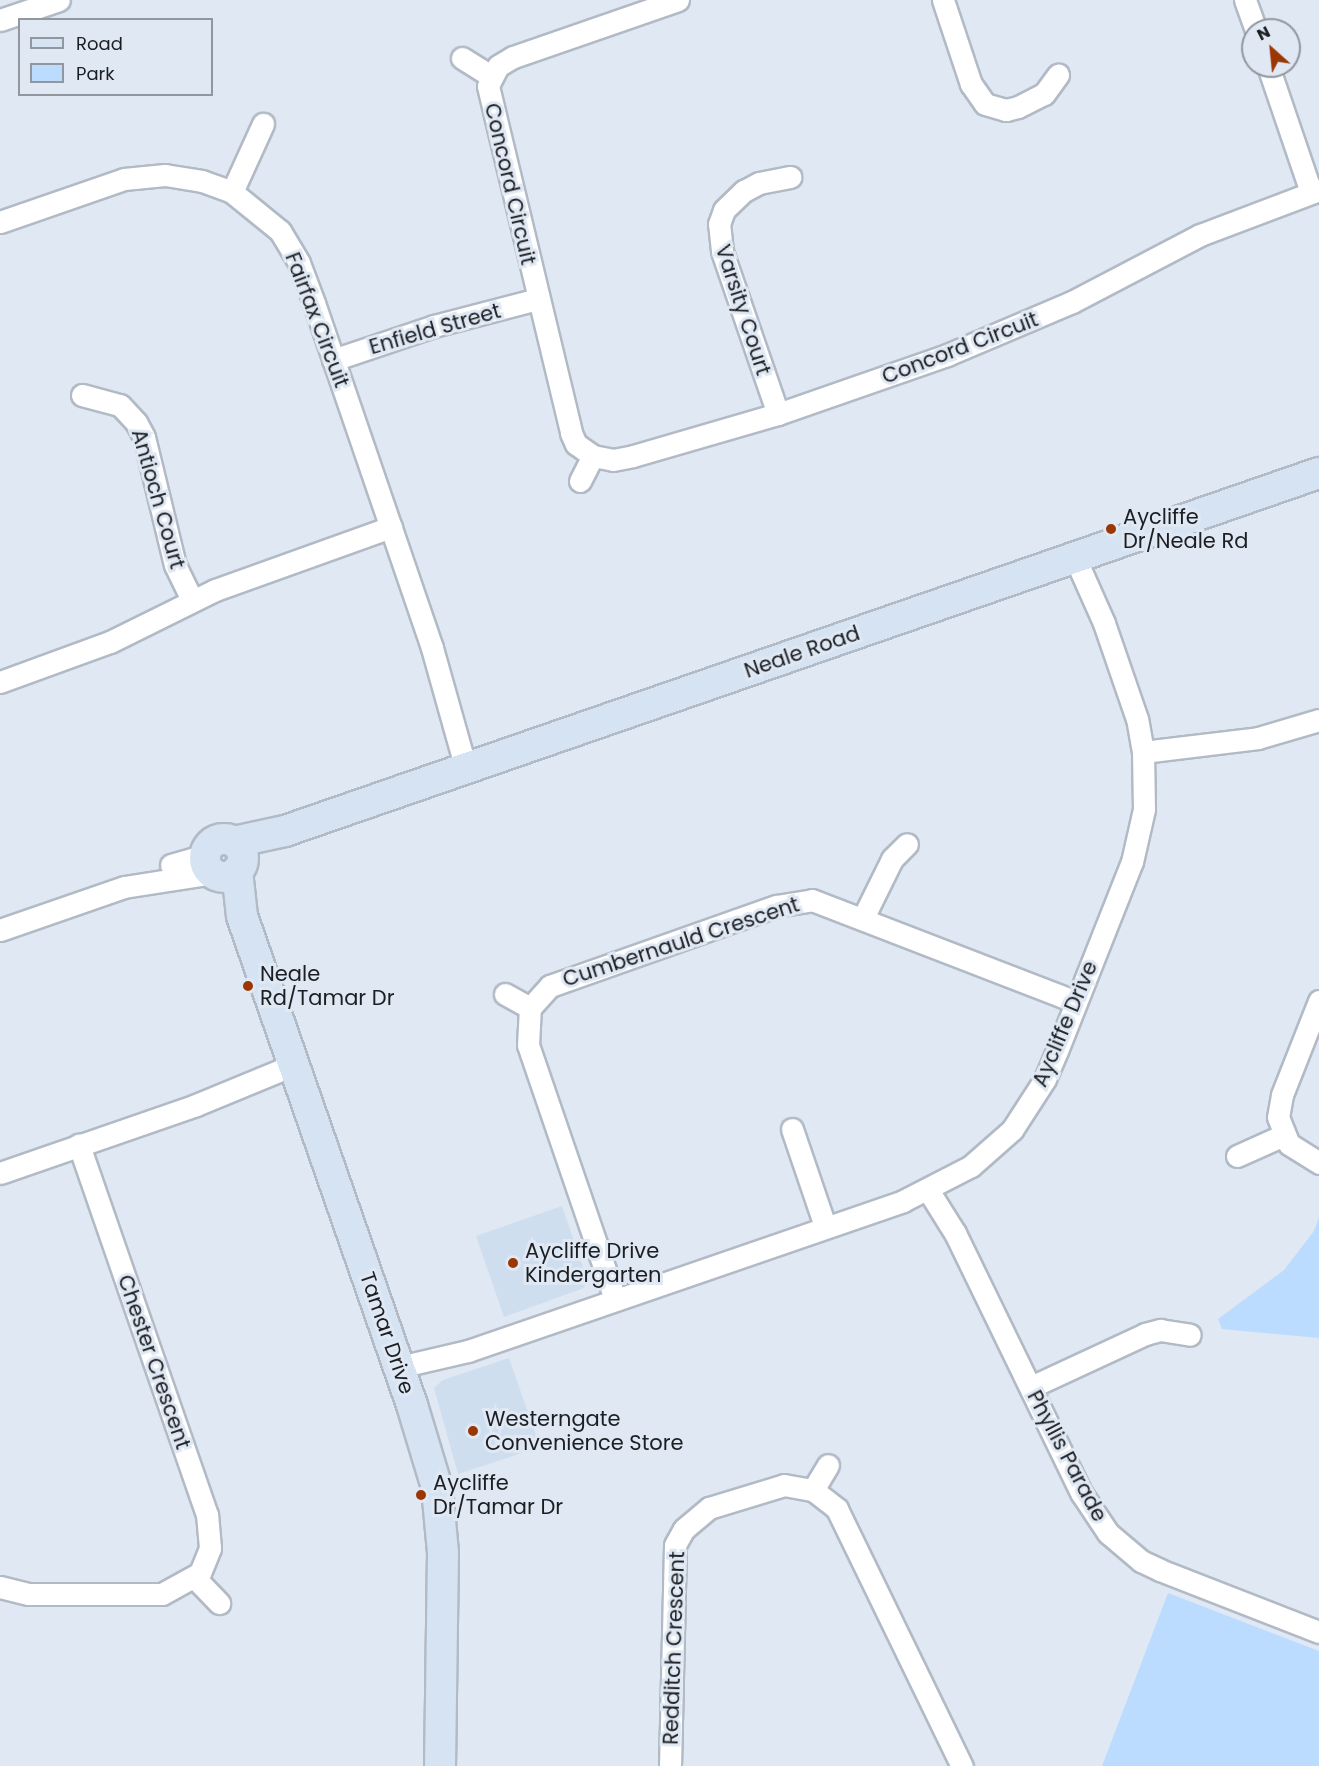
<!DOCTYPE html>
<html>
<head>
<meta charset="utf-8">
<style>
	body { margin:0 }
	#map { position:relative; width:1319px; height:1766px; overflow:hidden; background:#dfe8f3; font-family:Poppins,sans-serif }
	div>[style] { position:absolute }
	.built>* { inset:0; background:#cfdeef }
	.green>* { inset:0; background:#bcdcff }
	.roads { filter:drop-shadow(2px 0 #b1bac5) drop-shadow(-2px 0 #b1bac5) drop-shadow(0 2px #b1bac5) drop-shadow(0 -2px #b1bac5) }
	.street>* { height:21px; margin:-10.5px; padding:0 10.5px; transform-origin:10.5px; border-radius:10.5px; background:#fff }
	.secondary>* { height:30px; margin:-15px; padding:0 15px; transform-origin:15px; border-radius:15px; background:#d5e3f2 }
	.secondary>.ring { margin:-15px; padding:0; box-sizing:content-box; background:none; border:30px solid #d5e3f2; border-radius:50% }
	.dots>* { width:16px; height:16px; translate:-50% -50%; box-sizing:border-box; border:3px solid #dfe8f3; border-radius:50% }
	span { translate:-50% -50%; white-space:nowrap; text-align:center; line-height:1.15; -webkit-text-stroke:6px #dfe8f3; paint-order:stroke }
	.street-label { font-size:21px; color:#1b1e22 }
	.poi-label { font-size:21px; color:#1b1e22 }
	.left { translate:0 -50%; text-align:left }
	.legend { position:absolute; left:18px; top:18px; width:195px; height:78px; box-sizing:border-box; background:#dfe8f3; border:2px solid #91979f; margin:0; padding:8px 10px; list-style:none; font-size:18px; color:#1b1e22 }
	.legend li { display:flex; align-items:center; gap:12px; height:30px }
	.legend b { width:30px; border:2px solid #91979f }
	.north { position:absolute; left:1241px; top:18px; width:60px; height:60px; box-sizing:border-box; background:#dfe8f3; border:2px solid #91979f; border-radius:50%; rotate:333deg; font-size:16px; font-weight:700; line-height:24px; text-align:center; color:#1b1e22 }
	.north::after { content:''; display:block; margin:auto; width:21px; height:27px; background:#9b3704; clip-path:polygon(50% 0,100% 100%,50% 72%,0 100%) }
</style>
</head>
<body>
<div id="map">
	<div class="built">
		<i style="clip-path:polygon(562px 1206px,587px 1279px,584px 1288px,504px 1317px,476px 1236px)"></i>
		<i style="clip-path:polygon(509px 1358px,540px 1447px,458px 1474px,434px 1388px,443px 1380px)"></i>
	</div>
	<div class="green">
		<i style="clip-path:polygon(1319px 1217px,1319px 1338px,1222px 1329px,1218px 1319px,1284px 1270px,1314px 1231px)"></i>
		<i style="clip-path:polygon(1168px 1593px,1319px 1651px,1319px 1766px,1102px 1766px)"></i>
	</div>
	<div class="roads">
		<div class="street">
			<i style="left:678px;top:0;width:175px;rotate:160.9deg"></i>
			<i style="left:513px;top:57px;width:17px;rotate:149deg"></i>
			<i style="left:498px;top:66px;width:22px;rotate:117deg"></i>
			<i style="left:488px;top:86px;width:357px;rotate:76.5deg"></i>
			<i style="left:571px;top:433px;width:12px;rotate:66deg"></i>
			<i style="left:576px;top:444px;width:21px;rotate:35deg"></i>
			<i style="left:593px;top:456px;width:20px;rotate:11deg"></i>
			<i style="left:613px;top:460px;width:20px;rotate:-11deg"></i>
			<i style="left:633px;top:456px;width:151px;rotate:-16.2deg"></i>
			<i style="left:778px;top:414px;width:179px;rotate:-19.2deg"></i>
			<i style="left:947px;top:355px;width:136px;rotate:-23deg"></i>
			<i style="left:1072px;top:302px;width:144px;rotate:-27.6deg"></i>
			<i style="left:1200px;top:235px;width:127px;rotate:-20.7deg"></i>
			<i style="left:943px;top:0;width:89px;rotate:71.6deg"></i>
			<i style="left:971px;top:84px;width:24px;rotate:55deg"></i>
			<i style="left:985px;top:104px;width:22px;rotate:16deg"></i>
			<i style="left:1006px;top:110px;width:12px;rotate:-14deg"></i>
			<i style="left:1018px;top:107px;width:29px;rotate:-27deg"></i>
			<i style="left:1044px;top:94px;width:24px;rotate:-54deg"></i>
			<i style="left:1245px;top:0;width:32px;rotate:70deg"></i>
			<i style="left:0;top:20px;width:62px;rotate:-18.7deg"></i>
			<i style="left:462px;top:58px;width:34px;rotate:32deg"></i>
			<i style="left:1268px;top:66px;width:133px;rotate:71.2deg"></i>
			<i style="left:232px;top:192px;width:75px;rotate:-65.5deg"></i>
			<i style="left:0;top:222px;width:131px;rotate:-19.1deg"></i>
			<i style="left:124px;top:179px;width:41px;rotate:-5.6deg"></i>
			<i style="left:165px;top:175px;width:37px;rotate:9deg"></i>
			<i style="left:202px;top:181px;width:32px;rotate:20deg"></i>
			<i style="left:232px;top:192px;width:62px;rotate:39.1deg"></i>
			<i style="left:280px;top:231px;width:37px;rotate:59deg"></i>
			<i style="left:299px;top:263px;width:43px;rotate:69.4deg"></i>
			<i style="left:314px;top:303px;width:365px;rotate:71.1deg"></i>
			<i style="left:432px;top:648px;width:126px;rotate:74.3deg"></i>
			<i style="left:333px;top:360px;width:107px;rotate:-18.6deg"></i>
			<i style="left:434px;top:326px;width:107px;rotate:-14.6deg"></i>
			<i style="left:82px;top:395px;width:39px;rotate:15deg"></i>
			<i style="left:120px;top:405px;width:23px;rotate:47deg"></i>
			<i style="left:136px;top:422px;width:17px;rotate:62deg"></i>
			<i style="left:144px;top:437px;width:132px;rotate:76.4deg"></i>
			<i style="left:175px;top:565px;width:39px;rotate:64deg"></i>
			<i style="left:778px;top:414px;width:172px;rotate:-109deg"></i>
			<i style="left:722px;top:251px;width:27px;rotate:-96deg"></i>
			<i style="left:719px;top:224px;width:15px;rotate:-70deg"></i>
			<i style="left:724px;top:210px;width:28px;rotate:-44deg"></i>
			<i style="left:744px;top:191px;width:17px;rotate:-28deg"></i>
			<i style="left:759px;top:183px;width:32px;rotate:-11deg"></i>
			<i style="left:580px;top:481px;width:28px;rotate:-63deg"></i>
			<i style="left:0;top:682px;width:117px;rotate:-20deg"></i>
			<i style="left:110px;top:642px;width:117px;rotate:-26.3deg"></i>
			<i style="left:215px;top:590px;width:187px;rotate:-19.7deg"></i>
			<i style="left:1143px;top:752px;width:116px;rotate:-6.9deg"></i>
			<i style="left:1258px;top:738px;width:64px;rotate:-16.4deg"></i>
			<i style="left:171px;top:865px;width:35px;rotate:-16deg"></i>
			<i style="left:863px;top:918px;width:66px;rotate:-63.8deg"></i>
			<i style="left:892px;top:859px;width:21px;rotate:-45deg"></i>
			<i style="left:0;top:930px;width:131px;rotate:-19.1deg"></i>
			<i style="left:124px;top:887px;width:90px;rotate:-8.9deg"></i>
			<i style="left:505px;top:994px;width:29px;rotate:29deg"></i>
			<i style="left:1319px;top:1001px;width:101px;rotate:111.5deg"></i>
			<i style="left:1282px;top:1095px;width:22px;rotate:100deg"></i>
			<i style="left:1278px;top:1117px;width:29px;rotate:68deg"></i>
			<i style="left:1289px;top:1144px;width:36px;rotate:32deg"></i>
			<i style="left:792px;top:1129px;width:102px;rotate:71.2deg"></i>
			<i style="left:1237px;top:1156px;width:51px;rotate:-24.1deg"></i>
			<i style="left:0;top:1173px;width:207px;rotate:-19.1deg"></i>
			<i style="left:196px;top:1105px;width:105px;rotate:-22.4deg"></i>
			<i style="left:928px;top:1190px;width:51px;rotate:57.9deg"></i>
			<i style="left:955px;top:1233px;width:290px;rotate:64.1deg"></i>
			<i style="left:1082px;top:1494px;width:47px;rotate:56.3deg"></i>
			<i style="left:1108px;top:1533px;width:43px;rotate:40.3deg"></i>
			<i style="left:1141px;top:1561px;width:21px;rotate:25deg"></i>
			<i style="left:1160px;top:1570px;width:171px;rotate:21.3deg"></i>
			<i style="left:615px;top:1299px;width:268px;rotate:-108.9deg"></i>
			<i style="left:528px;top:1045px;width:37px;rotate:-87deg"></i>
			<i style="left:530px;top:1008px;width:30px;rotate:-48deg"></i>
			<i style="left:550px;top:986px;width:240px;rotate:-19.5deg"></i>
			<i style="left:776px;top:906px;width:36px;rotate:-9deg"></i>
			<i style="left:812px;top:900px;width:283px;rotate:21.1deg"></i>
			<i style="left:399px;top:1367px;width:71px;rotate:-13.1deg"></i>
			<i style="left:468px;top:1351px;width:460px;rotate:-19deg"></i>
			<i style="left:903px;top:1201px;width:76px;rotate:-27.2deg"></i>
			<i style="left:971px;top:1166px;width:55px;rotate:-41.3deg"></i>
			<i style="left:1012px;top:1130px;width:61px;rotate:-57.1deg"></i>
			<i style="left:1045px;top:1079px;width:30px;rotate:-67deg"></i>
			<i style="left:1057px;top:1051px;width:203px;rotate:-68.4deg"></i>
			<i style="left:1132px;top:862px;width:54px;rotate:-77.2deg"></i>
			<i style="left:1144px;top:809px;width:57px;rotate:-91deg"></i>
			<i style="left:1143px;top:752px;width:34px;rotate:-100deg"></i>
			<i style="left:1137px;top:719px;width:102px;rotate:-109deg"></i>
			<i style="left:1104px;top:623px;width:71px;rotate:-114deg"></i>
			<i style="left:1031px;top:1387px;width:126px;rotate:-24.9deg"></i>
			<i style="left:1145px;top:1334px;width:16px;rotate:-15deg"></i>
			<i style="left:1160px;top:1330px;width:30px;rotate:9deg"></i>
			<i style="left:813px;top:1490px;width:29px;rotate:-59deg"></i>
			<i style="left:195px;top:1578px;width:35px;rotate:46deg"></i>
			<i style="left:0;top:1587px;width:29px;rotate:14deg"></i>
			<i style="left:28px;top:1594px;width:134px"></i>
			<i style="left:162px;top:1594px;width:43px;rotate:-28.9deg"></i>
			<i style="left:200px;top:1573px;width:27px;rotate:-68deg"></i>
			<i style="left:210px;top:1548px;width:33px;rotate:-95deg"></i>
			<i style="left:207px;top:1515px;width:392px;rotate:-109.1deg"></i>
			<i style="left:670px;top:1766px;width:221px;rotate:-88.7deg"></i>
			<i style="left:675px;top:1545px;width:18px;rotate:-61deg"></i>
			<i style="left:684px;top:1529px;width:33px;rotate:-40deg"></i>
			<i style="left:709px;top:1508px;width:78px;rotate:-17deg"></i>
			<i style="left:784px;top:1485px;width:29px;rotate:10deg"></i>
			<i style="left:813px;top:1490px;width:31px;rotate:38deg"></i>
			<i style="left:837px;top:1509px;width:286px;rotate:64.1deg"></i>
		</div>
		<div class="secondary">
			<i class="ring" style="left:205px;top:839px;width:8px;height:8px"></i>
			<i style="left:234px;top:842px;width:52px;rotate:-12.2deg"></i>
			<i style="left:285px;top:831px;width:1094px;rotate:-19.1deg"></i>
			<i style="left:237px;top:871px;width:45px;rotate:83.7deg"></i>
			<i style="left:242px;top:916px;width:518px;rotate:70.83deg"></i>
			<i style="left:412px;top:1405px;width:87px;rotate:73.2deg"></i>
			<i style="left:437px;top:1488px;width:65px;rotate:84.7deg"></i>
			<i style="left:443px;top:1553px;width:213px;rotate:90.8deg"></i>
		</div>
	</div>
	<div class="dots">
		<i style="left:1111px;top:529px;background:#9b3704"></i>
		<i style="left:248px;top:986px;background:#9b3704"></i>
		<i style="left:513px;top:1263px;background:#9b3704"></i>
		<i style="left:473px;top:1431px;background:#9b3704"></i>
		<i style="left:421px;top:1495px;background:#9b3704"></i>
	</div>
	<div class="street-label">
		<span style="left:510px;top:184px;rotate:77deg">Concord Circuit</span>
		<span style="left:743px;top:310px;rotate:72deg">Varsity Court</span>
		<span style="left:317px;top:320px;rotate:69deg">Fairfax Circuit</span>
		<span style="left:435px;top:329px;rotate:-16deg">Enfield Street</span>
		<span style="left:960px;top:348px;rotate:-21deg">Concord Circuit</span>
		<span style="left:158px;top:499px;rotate:74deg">Antioch Court</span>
		<span style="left:802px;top:652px;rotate:-19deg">Neale Road</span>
		<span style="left:681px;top:942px;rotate:-18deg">Cumbernauld Crescent</span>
		<span style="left:1065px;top:1024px;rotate:-67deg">Aycliffe Drive</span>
		<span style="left:387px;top:1333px;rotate:71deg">Tamar Drive</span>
		<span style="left:154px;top:1362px;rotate:71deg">Chester Crescent</span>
		<span style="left:1067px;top:1456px;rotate:62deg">Phyllis Parade</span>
		<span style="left:674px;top:1648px;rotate:-88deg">Redditch Crescent</span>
	</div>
	<div class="poi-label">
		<span class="left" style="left:1123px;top:529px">Aycliffe<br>Dr/Neale Rd</span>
		<span class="left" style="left:260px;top:986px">Neale<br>Rd/Tamar Dr</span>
		<span class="left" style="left:525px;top:1263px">Aycliffe Drive<br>Kindergarten</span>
		<span class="left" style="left:485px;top:1431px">Westerngate<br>Convenience Store</span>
		<span class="left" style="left:433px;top:1495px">Aycliffe<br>Dr/Tamar Dr</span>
	</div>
	<ul class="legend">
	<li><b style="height:8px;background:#d5e3f2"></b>Road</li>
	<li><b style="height:16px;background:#bcdcff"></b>Park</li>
	</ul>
	<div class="north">N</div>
</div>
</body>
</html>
